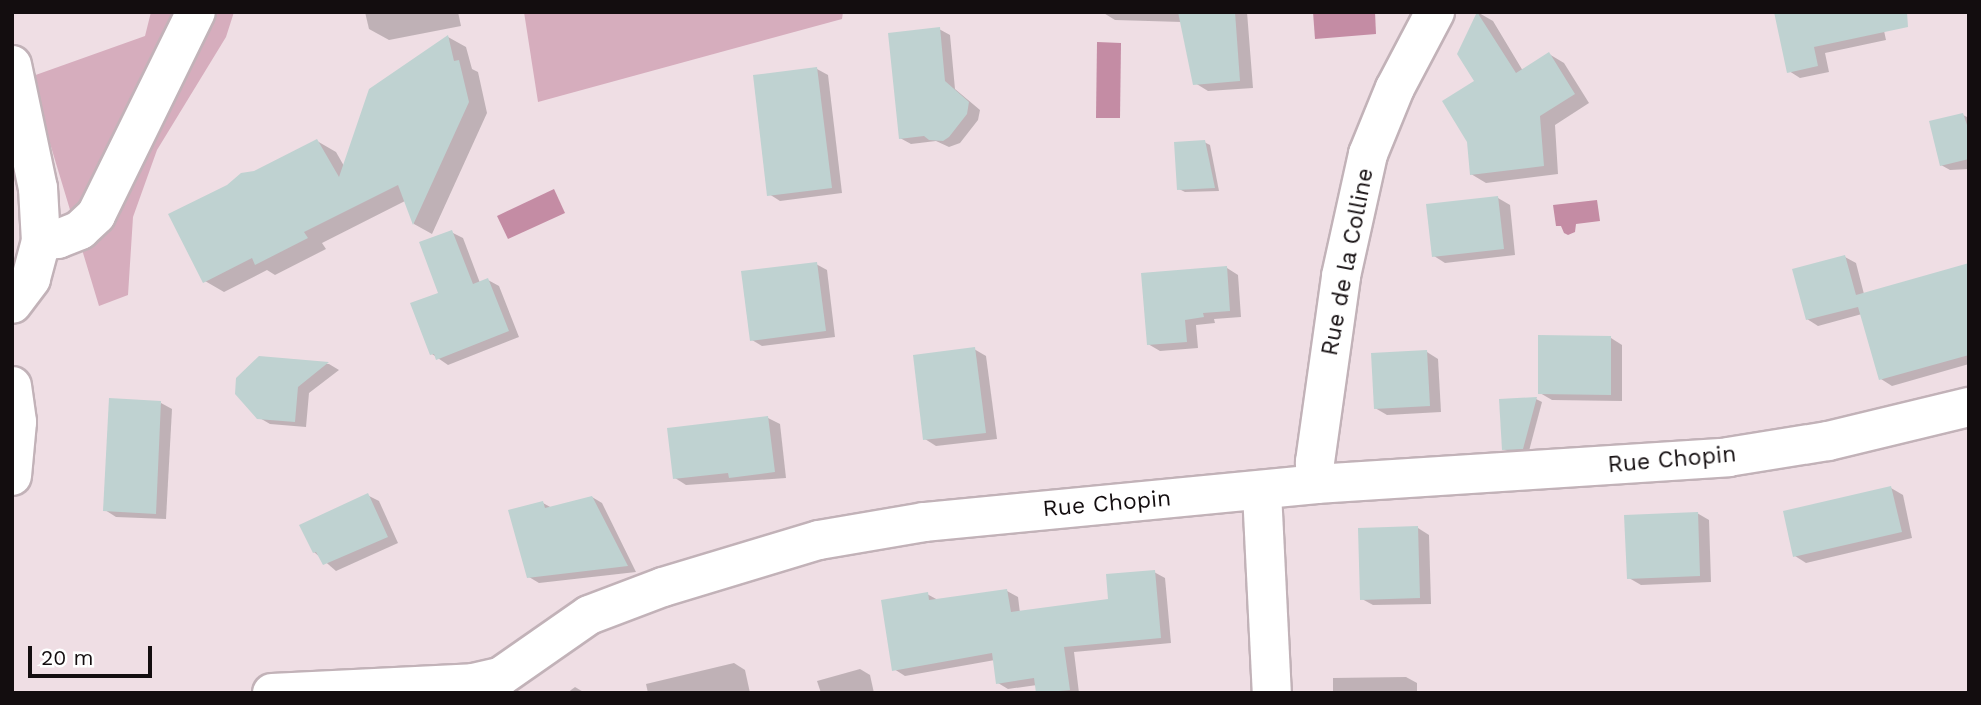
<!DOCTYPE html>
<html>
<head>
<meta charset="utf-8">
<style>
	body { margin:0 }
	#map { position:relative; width:1981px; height:705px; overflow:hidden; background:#efdee4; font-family:"Work Sans",sans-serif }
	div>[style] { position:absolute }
	.green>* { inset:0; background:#d6adbd }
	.water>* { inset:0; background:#c48ca4 }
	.shadow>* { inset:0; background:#0003 }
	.building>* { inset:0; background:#bfd2d1 }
	.roads { filter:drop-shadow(2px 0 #c2b2b8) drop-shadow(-2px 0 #c2b2b8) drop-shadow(0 2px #c2b2b8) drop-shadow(0 -2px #c2b2b8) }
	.minor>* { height:38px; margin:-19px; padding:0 19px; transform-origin:19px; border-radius:19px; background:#fff }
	span { translate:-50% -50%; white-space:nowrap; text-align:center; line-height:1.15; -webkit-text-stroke:7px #fff; paint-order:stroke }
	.street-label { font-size:23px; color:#130d0f }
	.frame { position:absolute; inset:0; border:14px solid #130d0f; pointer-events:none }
	.scale { position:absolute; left:28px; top:646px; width:124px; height:32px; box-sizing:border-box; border:4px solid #130d0f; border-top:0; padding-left:9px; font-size:21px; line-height:24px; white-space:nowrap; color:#130d0f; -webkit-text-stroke:5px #fff; paint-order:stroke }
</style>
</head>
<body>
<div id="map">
	<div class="green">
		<i style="clip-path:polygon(151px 12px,234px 12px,226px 37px,157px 150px,133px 217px,128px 295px,99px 306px,30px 77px,145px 36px)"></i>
		<i style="clip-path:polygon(524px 12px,843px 12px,842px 19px,538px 102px)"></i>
	</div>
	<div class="water">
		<i style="clip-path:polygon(1313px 12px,1375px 12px,1376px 34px,1315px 39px)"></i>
		<i style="clip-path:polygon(1097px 42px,1121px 43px,1120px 118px,1096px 118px)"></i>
		<i style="clip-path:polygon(554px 189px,565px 213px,508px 239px,497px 216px)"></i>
		<i style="clip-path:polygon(1597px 200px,1600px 221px,1576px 224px,1575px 232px,1568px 235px,1564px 233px,1561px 226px,1556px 226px,1553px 205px)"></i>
	</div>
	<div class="shadow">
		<i style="clip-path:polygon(365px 12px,458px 12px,461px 26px,389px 40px,369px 29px)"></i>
		<i style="clip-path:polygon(1102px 12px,1247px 12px,1253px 88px,1208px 91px,1195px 83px,1182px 22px,1115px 20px)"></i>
		<i style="clip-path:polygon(1776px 12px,1880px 12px,1886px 40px,1825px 53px,1829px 72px,1800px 78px,1789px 71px)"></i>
		<i style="clip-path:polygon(1479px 13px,1493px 21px,1523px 71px,1549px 54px,1564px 63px,1589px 103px,1555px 125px,1558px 174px,1486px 183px,1471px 174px,1476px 82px,1459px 53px)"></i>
		<i style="clip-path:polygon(939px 29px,950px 35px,955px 89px,980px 110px,978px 120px,960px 143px,949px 147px,936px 141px,911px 144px,900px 138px)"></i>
		<i style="clip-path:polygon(448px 37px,466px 47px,472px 69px,478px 72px,487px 113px,432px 234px,414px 224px,405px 201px,322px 243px,326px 249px,275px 275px,267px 270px,224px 292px,205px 281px,255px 172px,317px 141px,336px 152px,344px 166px)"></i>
		<i style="clip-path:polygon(817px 69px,828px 75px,842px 193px,780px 201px,769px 194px)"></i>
		<i style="clip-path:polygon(1963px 115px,1969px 118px,1969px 169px,1950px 170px,1941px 165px)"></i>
		<i style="clip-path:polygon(1204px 142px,1210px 145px,1219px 191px,1185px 192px,1179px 189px)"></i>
		<i style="clip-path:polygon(1498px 198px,1510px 205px,1515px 255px,1445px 263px,1434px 256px)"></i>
		<i style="clip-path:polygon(451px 232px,463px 238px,480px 283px,488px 280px,499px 286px,519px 337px,448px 365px,432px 354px)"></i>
		<i style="clip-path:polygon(1845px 257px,1856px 263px,1864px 294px,1969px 264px,1969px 364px,1892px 386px,1881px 379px,1862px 314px,1818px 326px,1807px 319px)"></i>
		<i style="clip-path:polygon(816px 264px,827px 270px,835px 337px,762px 346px,752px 340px)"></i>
		<i style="clip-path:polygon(1227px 268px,1238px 275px,1241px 317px,1214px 319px,1215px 323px,1196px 325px,1198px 348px,1160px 351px,1148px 344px)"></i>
		<i style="clip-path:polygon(1611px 338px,1622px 345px,1622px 401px,1552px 400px,1540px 393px)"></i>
		<i style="clip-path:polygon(974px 349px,986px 356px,997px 439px,936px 446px,925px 439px)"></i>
		<i style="clip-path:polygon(1427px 352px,1438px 359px,1441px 412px,1387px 415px,1375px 408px)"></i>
		<i style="clip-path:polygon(260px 358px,329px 364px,339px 370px,309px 393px,306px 427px,270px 424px,258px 417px)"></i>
		<i style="clip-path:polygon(1536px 399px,1542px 402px,1529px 451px,1510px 452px,1504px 449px)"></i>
		<i style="clip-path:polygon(161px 403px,172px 409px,166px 519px,116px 517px,105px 510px)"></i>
		<i style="clip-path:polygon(768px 418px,780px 424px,786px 478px,686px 485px,675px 478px)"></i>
		<i style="clip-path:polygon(1891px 488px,1903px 495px,1912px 538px,1806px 563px,1795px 556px)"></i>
		<i style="clip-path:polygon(367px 495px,379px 501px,398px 543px,336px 571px,314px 552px)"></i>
		<i style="clip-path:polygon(592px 497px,602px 503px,636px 572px,539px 583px,529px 577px,543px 503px,552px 508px)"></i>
		<i style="clip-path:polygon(1697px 513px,1709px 520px,1711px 582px,1641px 585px,1629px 578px)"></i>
		<i style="clip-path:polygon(1418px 528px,1429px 535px,1431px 604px,1373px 605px,1362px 599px)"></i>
		<i style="clip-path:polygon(1154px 572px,1165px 578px,1171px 643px,1074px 652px,1079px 693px,1038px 693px,1037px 685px,1008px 689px,998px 683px,995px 660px,905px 676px,894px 669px,927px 594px,938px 600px,1007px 591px,1018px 597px,1020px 613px,1110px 601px)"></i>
		<i style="clip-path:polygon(734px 663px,745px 670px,750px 693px,648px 693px,646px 684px)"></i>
		<i style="clip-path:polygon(860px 669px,870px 675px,874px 693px,821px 693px,817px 681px)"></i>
		<i style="clip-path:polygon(1406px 677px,1417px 683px,1417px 693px,1333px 693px,1333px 678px)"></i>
		<i style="clip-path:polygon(575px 687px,585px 693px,567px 693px)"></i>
	</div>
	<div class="building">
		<i style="clip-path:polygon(1178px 12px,1235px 12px,1240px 81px,1193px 85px)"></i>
		<i style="clip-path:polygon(1477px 12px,1516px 73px,1549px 52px,1575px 94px,1540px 116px,1544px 166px,1470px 175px,1467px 142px,1442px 101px,1474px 81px,1457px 54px)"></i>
		<i style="clip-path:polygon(1774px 12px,1907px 12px,1908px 27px,1814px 47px,1818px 66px,1787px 73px)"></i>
		<i style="clip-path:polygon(940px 27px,945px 81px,969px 102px,967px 114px,949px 137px,943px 141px,929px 140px,924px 136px,899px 139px,888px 33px)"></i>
		<i style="clip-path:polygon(448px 35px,454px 61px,459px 60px,469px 102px,413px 225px,398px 185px,304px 232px,308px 238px,255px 265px,252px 258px,203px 283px,168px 214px,227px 185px,241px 173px,254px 171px,317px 139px,339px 177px,369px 89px)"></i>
		<i style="clip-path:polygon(817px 67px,832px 188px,767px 196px,753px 75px)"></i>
		<i style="clip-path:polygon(1963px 113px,1969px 131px,1969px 159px,1940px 166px,1929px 121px)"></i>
		<i style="clip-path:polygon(1205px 140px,1215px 188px,1177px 190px,1174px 142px)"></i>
		<i style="clip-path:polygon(1498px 196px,1504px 249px,1432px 257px,1426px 204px)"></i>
		<i style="clip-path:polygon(452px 230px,473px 284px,488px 278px,509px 331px,436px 360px,434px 354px,430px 355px,410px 303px,438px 293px,419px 242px)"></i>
		<i style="clip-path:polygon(1845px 255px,1856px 295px,1969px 263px,1969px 355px,1879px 380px,1858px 307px,1806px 320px,1792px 269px)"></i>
		<i style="clip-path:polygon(817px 262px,826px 331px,750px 341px,741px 271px)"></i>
		<i style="clip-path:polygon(1227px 266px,1230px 311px,1203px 313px,1204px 317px,1185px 320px,1187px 342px,1147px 345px,1141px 273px)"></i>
		<i style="clip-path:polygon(1538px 335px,1611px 336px,1611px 395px,1538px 394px)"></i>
		<i style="clip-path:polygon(975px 347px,986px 433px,923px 440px,913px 355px)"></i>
		<i style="clip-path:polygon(1427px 350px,1430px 406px,1374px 409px,1371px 353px)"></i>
		<i style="clip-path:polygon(259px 356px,329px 362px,298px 387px,295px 422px,257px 419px,235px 394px,236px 378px)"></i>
		<i style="clip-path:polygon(1537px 397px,1523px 449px,1502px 450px,1499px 399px)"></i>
		<i style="clip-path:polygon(109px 398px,161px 401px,156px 514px,103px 511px)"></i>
		<i style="clip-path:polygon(768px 416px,775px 472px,729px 478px,728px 473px,673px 479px,667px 428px)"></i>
		<i style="clip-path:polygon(1891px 486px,1902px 532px,1793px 557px,1783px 511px)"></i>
		<i style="clip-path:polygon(368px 493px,388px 537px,323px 565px,316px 552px,313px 553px,299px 525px)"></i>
		<i style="clip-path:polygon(592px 496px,628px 566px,527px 578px,508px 510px,543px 501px,545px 508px)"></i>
		<i style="clip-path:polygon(1698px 512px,1700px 576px,1627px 579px,1624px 515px)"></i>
		<i style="clip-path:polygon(1418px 526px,1420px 598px,1360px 600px,1358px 528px)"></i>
		<i style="clip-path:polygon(1155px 570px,1161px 638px,1064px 647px,1070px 690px,1036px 693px,1034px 678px,996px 684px,992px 653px,892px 671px,881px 600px,928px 592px,929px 600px,1007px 589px,1011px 612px,1108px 599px,1106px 574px)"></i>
	</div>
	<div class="roads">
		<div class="minor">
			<i style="left:12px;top:65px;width:126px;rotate:78.1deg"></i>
			<i style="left:38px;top:188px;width:53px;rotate:86.8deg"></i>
			<i style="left:41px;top:241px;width:39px;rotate:105deg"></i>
			<i style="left:31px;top:279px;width:31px;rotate:127deg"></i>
			<i style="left:41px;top:241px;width:17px;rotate:-7deg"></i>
			<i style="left:58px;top:239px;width:24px;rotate:-22deg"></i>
			<i style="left:80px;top:230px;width:22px;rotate:-43deg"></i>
			<i style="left:96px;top:215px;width:226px;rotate:-63.8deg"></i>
			<i style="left:12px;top:386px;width:36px;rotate:82deg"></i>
			<i style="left:17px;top:422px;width:54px;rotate:95.3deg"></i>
			<i style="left:1316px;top:484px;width:22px;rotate:-93deg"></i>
			<i style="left:1315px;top:462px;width:188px;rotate:-82deg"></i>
			<i style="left:1341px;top:276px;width:125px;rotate:-77.5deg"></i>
			<i style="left:1368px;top:154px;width:71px;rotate:-67.8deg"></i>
			<i style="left:1395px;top:88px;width:86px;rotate:-62.2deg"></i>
			<i style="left:1262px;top:492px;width:201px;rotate:87.2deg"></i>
			<i style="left:272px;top:693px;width:201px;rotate:-2.8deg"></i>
			<i style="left:473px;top:683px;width:28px;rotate:-13deg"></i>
			<i style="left:500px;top:677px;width:108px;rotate:-34.9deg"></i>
			<i style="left:589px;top:615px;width:79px;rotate:-20.7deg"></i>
			<i style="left:663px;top:587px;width:163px;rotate:-16.8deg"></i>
			<i style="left:819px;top:540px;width:107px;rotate:-9.7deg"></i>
			<i style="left:924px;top:522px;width:394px;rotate:-5.5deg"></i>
			<i style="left:1316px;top:484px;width:413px;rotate:-3.7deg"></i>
			<i style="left:1728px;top:457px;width:101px;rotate:-9.1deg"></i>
			<i style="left:1828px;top:441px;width:145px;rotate:-13.6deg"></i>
		</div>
	</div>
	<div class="street-label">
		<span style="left:1348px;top:262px;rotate:-79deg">Rue de la Colline</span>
		<span style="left:1672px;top:460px;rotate:-5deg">Rue Chopin</span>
		<span style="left:1107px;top:504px;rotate:-5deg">Rue Chopin</span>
	</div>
	<div class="frame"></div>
	<div class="scale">20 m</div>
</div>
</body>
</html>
